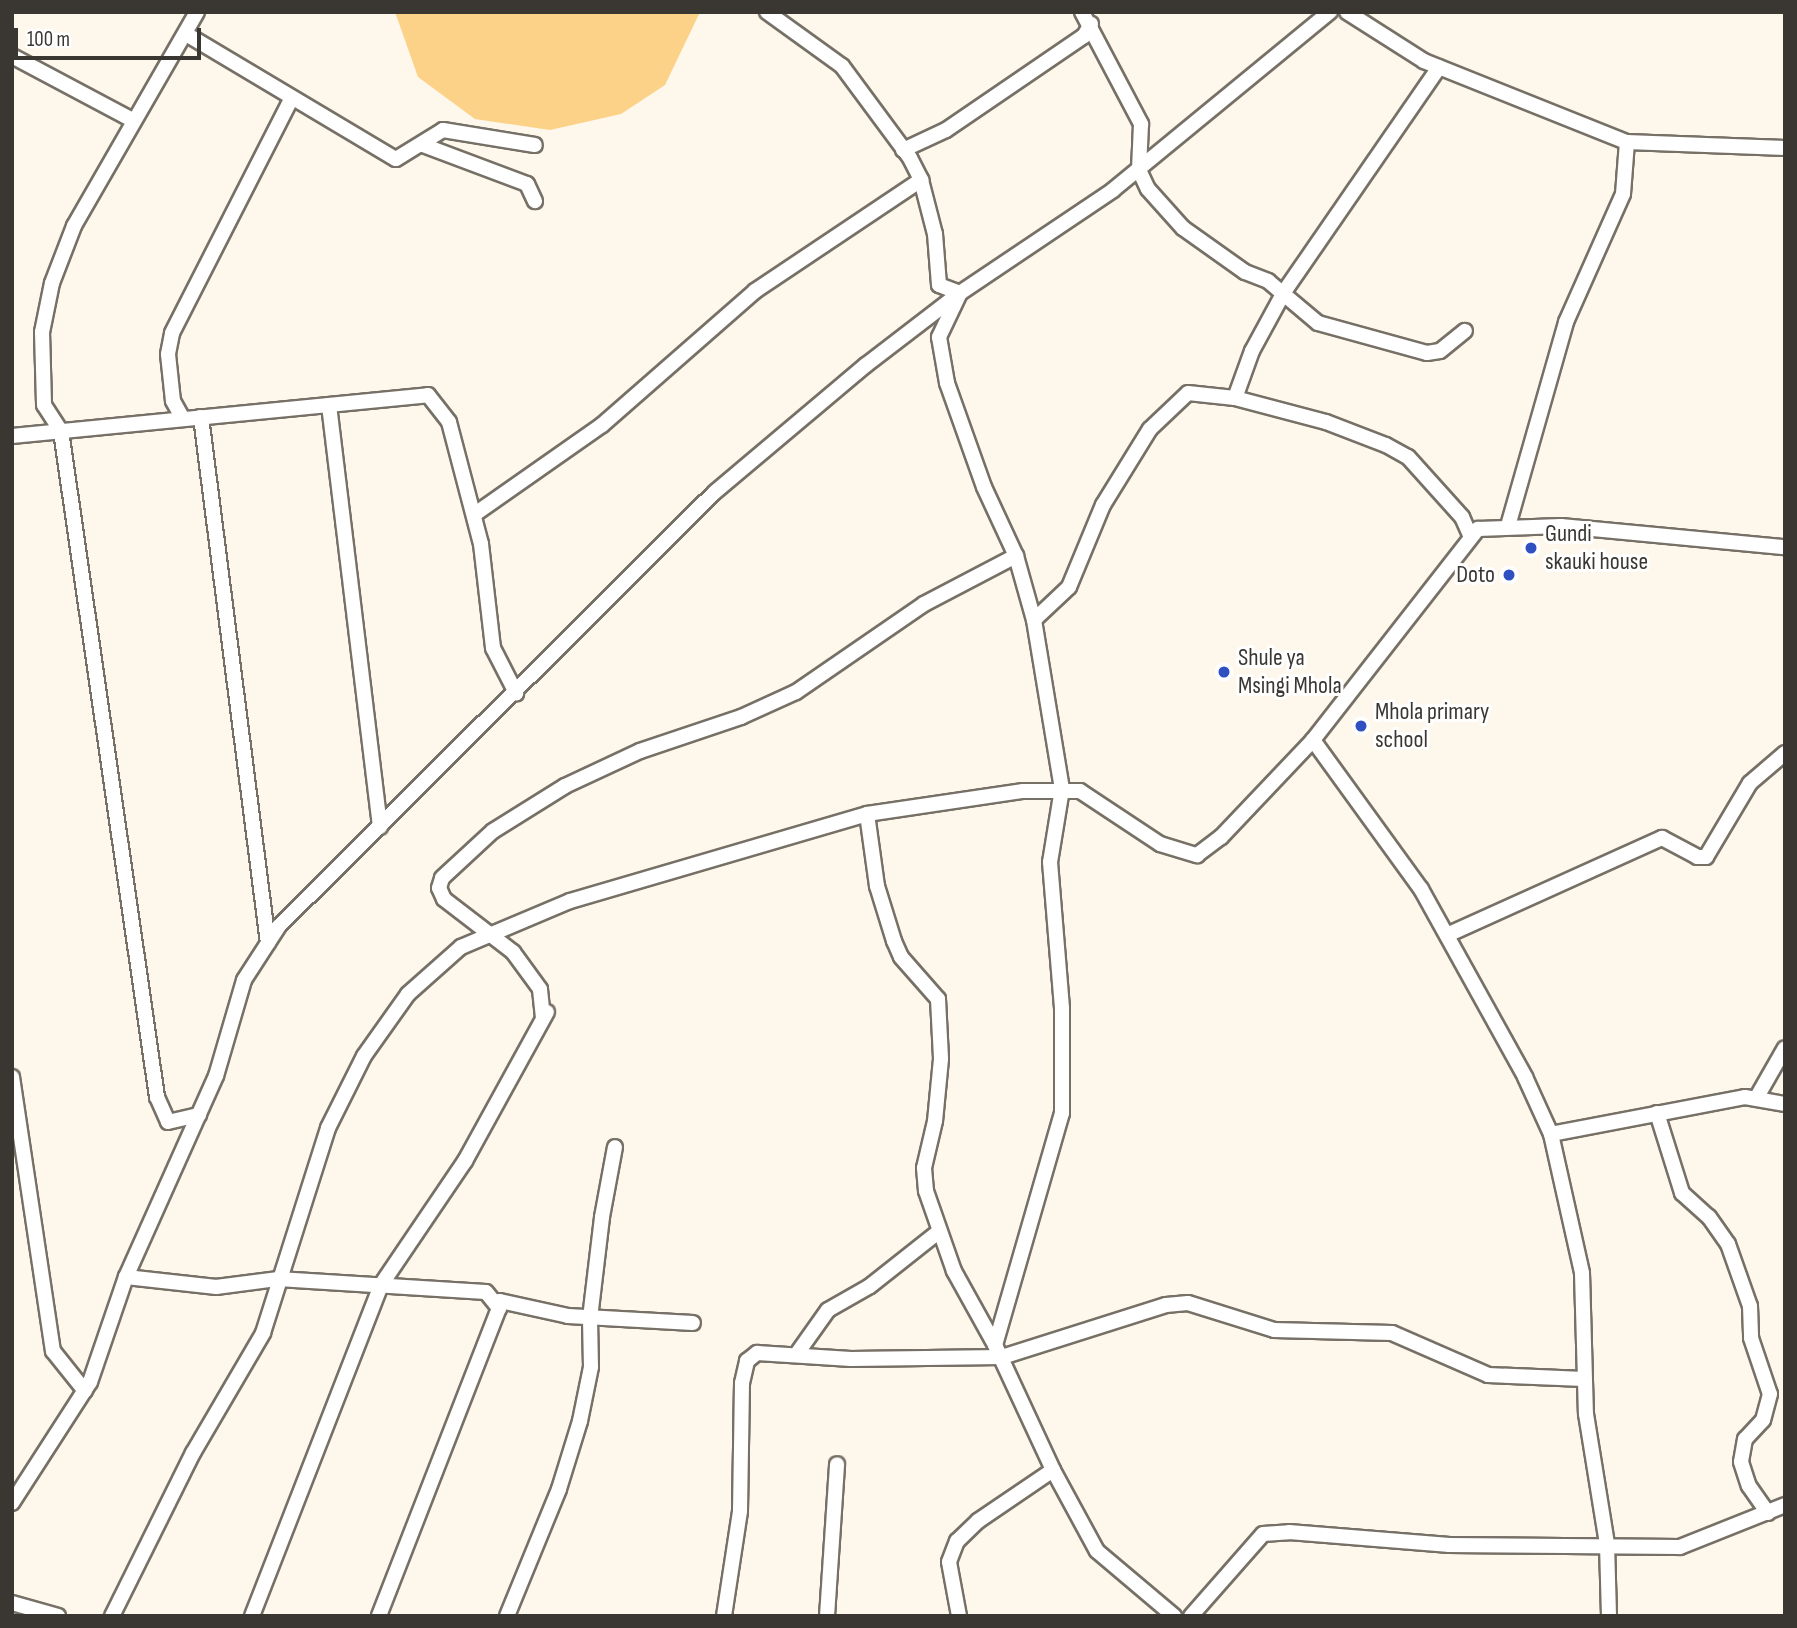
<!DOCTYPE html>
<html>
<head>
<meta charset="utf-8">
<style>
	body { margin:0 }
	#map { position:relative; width:1797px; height:1628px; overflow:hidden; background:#fef7eb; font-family:"Sofia Sans Condensed",sans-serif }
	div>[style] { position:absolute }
	.green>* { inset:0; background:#fcd288 }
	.roads { filter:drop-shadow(2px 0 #767066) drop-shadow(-2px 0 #767066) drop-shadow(0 2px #767066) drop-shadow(0 -2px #767066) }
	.minor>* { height:14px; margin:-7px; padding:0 7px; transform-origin:7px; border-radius:7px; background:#fff }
	.dots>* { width:19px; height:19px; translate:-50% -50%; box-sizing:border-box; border:4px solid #fff; border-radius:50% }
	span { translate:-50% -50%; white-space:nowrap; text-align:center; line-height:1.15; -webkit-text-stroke:6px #fff; paint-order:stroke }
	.poi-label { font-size:24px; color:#3a3733 }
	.left { translate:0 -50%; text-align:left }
	.right { translate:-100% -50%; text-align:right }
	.frame { position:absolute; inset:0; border:14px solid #3a3733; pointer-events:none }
	.scale { position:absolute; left:14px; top:28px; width:187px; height:32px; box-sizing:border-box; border:4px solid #3a3733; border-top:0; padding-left:9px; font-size:21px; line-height:24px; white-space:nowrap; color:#3a3733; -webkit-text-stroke:5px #fff; paint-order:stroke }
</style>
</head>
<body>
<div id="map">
	<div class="green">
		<i style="clip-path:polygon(395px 12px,700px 12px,665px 85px,621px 114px,550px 130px,475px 119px,418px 77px)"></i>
	</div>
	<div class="roads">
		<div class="minor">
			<i style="left:197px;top:12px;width:247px;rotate:119.9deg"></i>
			<i style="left:74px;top:226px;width:61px;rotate:111.1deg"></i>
			<i style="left:52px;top:283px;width:50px;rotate:101.5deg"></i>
			<i style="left:42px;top:332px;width:73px;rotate:88.4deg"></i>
			<i style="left:44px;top:405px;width:31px;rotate:57deg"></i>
			<i style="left:61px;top:431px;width:673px;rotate:81.8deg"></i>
			<i style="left:157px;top:1097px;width:27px;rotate:66deg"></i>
			<i style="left:168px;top:1122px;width:32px;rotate:-13deg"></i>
			<i style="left:767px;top:12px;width:92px;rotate:35.8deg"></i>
			<i style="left:842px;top:66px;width:114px;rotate:53.5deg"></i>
			<i style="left:910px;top:158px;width:25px;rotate:63deg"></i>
			<i style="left:921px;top:180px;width:56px;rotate:75.5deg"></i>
			<i style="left:935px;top:234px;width:51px;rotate:85.5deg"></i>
			<i style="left:939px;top:285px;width:22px;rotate:21deg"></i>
			<i style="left:960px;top:293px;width:49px;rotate:115.5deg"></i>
			<i style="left:939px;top:337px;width:47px;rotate:80.1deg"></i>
			<i style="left:947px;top:383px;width:110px;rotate:70.4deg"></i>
			<i style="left:984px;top:487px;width:76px;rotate:65.1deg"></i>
			<i style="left:1016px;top:556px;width:66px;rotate:74.3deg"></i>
			<i style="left:1034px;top:620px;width:171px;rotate:80.6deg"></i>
			<i style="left:1062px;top:789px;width:74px;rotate:99.3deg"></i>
			<i style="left:1050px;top:862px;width:147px;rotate:85.3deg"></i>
			<i style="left:1062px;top:1009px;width:104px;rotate:90deg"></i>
			<i style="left:1062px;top:1113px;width:241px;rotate:106.1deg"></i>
			<i style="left:995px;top:1345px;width:138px;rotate:65.1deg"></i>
			<i style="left:1053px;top:1470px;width:91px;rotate:145.8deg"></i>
			<i style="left:978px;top:1521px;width:29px;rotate:136deg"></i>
			<i style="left:957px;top:1541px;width:22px;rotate:111deg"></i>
			<i style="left:949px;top:1562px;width:55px;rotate:79.5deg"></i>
			<i style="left:1082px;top:12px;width:127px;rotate:62.2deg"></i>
			<i style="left:1141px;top:124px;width:46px;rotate:92.5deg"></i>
			<i style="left:1139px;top:170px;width:21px;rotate:65deg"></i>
			<i style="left:1148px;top:189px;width:52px;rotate:48.1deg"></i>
			<i style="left:1183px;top:228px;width:76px;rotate:35.4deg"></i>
			<i style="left:1245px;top:272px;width:25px;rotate:21deg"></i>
			<i style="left:1268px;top:281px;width:65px;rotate:40deg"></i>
			<i style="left:1318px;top:323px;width:113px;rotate:15.4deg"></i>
			<i style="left:1427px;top:353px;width:13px;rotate:-9deg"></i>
			<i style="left:1440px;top:351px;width:32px;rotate:-39deg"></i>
			<i style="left:1347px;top:12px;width:91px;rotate:32.5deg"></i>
			<i style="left:1424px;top:61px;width:219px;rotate:21.8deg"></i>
			<i style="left:1627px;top:142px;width:158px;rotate:2.2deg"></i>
			<i style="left:186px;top:34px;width:244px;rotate:30.8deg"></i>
			<i style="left:396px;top:159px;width:55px;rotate:-31.7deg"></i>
			<i style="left:443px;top:130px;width:93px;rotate:9.3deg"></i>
			<i style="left:12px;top:56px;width:138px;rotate:28deg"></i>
			<i style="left:423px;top:145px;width:111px;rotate:20.6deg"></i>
			<i style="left:527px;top:184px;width:19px;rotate:65deg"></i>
			<i style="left:903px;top:150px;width:47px;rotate:-24.9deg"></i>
			<i style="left:946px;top:130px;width:167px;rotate:-34.3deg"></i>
			<i style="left:1084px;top:36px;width:14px;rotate:-60deg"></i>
			<i style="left:1235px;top:398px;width:50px;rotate:-70.1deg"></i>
			<i style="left:1252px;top:351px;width:67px;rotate:-61.5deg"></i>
			<i style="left:1284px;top:292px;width:273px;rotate:-55.4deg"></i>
			<i style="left:329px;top:405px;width:425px;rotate:83.1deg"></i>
			<i style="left:201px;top:417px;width:530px;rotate:82.74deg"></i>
			<i style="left:183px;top:419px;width:21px;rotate:-119deg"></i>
			<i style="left:173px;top:401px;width:47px;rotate:-96.1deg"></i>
			<i style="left:168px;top:354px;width:21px;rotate:-79deg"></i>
			<i style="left:172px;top:333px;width:263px;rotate:-63deg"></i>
			<i style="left:12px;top:436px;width:418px;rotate:-5.6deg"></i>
			<i style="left:428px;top:395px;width:34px;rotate:52deg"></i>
			<i style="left:449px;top:422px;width:126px;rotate:75.3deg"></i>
			<i style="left:481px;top:544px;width:105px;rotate:83.4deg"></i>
			<i style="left:493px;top:648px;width:51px;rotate:62.9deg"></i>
			<i style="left:475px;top:514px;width:155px;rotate:-35deg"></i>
			<i style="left:602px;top:425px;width:203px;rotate:-41.2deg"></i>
			<i style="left:755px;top:291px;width:200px;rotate:-33.8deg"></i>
			<i style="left:1508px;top:526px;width:212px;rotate:-74.1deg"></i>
			<i style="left:1566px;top:322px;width:140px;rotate:-66deg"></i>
			<i style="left:1623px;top:194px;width:52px;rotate:-85.6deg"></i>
			<i style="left:1034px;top:620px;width:48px;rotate:-43.3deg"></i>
			<i style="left:1069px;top:587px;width:89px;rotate:-67.5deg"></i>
			<i style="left:1103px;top:505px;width:89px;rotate:-58.3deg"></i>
			<i style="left:1150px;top:429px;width:52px;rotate:-43.5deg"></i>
			<i style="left:1188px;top:393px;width:47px;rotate:6.1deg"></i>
			<i style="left:1235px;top:398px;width:94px;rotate:14.8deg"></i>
			<i style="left:1326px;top:422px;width:64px;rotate:21deg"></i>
			<i style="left:1386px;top:445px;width:25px;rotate:29deg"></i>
			<i style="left:1408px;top:457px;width:81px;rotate:48deg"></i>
			<i style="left:1462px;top:517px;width:20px;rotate:66deg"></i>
			<i style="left:1313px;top:740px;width:184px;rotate:54.1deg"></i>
			<i style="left:1421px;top:889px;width:215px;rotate:61deg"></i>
			<i style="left:1525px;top:1077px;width:63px;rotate:65.5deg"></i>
			<i style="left:1551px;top:1134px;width:142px;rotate:77.4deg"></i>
			<i style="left:1582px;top:1273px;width:141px;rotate:88.4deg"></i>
			<i style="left:1586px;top:1414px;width:132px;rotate:80.8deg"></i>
			<i style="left:1607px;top:1544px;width:72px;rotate:88.4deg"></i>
			<i style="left:867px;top:814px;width:73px;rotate:82.1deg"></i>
			<i style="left:877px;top:886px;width:58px;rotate:72.8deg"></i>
			<i style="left:894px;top:941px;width:17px;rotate:66deg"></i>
			<i style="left:901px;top:957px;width:56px;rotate:48.6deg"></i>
			<i style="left:938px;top:999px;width:60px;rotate:87.1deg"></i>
			<i style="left:941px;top:1059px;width:62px;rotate:95.5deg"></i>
			<i style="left:935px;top:1121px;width:48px;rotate:103.2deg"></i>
			<i style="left:924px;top:1168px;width:23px;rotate:85deg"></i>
			<i style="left:926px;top:1191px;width:85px;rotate:70.7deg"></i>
			<i style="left:954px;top:1271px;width:85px;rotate:61deg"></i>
			<i style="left:1447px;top:935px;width:236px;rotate:-24.3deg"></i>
			<i style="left:1662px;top:838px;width:40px;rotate:28deg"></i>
			<i style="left:1697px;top:857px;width:9px"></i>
			<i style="left:1706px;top:857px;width:86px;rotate:-59.3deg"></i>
			<i style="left:1750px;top:783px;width:46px;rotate:-40.6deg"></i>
			<i style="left:543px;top:1018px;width:29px;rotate:-96deg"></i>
			<i style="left:540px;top:989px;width:46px;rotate:-126.1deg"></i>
			<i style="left:513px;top:952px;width:87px;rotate:-142.5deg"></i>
			<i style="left:444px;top:899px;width:12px;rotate:-114deg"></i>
			<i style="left:439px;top:888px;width:10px;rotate:-73deg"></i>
			<i style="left:442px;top:878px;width:69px;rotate:-42.7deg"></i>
			<i style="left:493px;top:831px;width:85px;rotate:-32deg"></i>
			<i style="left:565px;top:786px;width:83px;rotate:-25deg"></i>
			<i style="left:640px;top:751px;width:107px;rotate:-18.6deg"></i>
			<i style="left:741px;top:717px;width:60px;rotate:-24.4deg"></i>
			<i style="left:796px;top:692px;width:155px;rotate:-34.5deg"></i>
			<i style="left:924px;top:604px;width:104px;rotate:-27.6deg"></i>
			<i style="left:12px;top:1077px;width:277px;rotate:81.5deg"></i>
			<i style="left:53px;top:1351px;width:51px;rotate:51.3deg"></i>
			<i style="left:1757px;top:1097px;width:56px;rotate:-60.3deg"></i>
			<i style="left:1657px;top:1113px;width:84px;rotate:72.6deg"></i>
			<i style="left:1682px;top:1193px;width:36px;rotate:42deg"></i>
			<i style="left:1709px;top:1217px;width:33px;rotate:55deg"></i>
			<i style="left:1728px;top:1244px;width:66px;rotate:70.5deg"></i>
			<i style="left:1750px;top:1306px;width:32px;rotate:88deg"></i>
			<i style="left:1751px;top:1338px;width:59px;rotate:71.3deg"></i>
			<i style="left:1770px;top:1394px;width:27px;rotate:105deg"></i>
			<i style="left:1763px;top:1420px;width:26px;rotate:133deg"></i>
			<i style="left:1745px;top:1439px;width:23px;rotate:100deg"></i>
			<i style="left:1741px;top:1462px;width:25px;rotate:72deg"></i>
			<i style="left:1749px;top:1486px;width:33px;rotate:55deg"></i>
			<i style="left:1551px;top:1134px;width:197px;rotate:-10.8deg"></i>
			<i style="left:1745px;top:1097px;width:41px;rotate:9.9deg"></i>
			<i style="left:126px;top:1277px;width:91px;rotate:6.3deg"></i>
			<i style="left:216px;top:1287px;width:63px;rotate:-7.4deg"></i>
			<i style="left:278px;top:1279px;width:208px;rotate:3.6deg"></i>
			<i style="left:486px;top:1292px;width:21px;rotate:51deg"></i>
			<i style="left:499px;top:1308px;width:331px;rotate:111.3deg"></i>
			<i style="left:499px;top:1308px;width:7px;rotate:-82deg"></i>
			<i style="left:500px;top:1301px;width:70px;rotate:12.4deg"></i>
			<i style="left:568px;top:1316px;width:125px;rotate:3.2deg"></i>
			<i style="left:796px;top:1355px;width:55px;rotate:-54.6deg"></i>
			<i style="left:828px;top:1310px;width:48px;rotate:-29.7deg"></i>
			<i style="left:870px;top:1286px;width:85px;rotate:-38.3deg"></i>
			<i style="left:1053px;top:1470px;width:92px;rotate:61.5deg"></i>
			<i style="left:1097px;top:1551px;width:101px;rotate:40.2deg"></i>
			<i style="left:12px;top:1503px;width:144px;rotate:-57.2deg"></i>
			<i style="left:90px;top:1382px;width:111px;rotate:-71.1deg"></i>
			<i style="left:126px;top:1277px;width:220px;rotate:-65.9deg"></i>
			<i style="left:216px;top:1076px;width:100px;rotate:-73.7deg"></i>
			<i style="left:244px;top:980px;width:64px;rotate:-57.1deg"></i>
			<i style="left:279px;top:926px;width:615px;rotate:-44.87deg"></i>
			<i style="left:715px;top:492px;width:197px;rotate:-40.1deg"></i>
			<i style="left:866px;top:365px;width:118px;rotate:-37.5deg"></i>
			<i style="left:960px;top:293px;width:184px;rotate:-33.9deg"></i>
			<i style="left:1113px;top:190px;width:281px;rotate:-39.4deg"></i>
			<i style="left:12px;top:1603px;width:48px;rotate:15.8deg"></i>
			<i style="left:112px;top:1616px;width:182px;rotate:-63.6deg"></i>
			<i style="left:193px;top:1453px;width:139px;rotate:-59.7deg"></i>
			<i style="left:263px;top:1333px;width:215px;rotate:-72.4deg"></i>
			<i style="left:328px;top:1128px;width:80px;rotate:-63.4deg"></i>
			<i style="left:364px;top:1056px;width:76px;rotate:-54.6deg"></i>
			<i style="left:408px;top:994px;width:71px;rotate:-41.6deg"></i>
			<i style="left:461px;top:947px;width:118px;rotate:-22.9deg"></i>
			<i style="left:570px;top:901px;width:309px;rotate:-16.3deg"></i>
			<i style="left:867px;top:814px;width:158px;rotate:-8.4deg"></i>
			<i style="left:1023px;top:791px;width:57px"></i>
			<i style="left:1080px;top:791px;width:96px;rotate:33.5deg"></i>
			<i style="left:1160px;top:844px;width:39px;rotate:17deg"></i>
			<i style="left:1197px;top:855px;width:30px;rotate:-37deg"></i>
			<i style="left:1221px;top:837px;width:134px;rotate:-46.5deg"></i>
			<i style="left:1313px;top:740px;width:268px;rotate:-52deg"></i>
			<i style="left:1478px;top:529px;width:83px;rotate:-2.1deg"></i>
			<i style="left:1561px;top:526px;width:225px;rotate:5.4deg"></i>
			<i style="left:252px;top:1616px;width:355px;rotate:-68.7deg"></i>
			<i style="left:381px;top:1285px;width:150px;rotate:-55.9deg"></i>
			<i style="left:465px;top:1161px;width:170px;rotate:-61.2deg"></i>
			<i style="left:507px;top:1616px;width:137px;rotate:-67.7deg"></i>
			<i style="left:559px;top:1489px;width:71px;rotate:-72.8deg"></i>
			<i style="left:580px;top:1421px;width:55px;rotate:-78.5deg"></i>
			<i style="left:591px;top:1367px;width:49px;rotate:-91.2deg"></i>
			<i style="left:590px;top:1318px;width:102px;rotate:-83.2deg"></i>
			<i style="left:602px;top:1217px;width:71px;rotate:-79.5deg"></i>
			<i style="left:724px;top:1616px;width:106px;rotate:-81.3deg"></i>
			<i style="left:740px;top:1511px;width:128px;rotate:-89.1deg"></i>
			<i style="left:742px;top:1383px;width:23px;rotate:-77deg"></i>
			<i style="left:747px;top:1361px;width:13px;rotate:-39deg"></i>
			<i style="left:757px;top:1353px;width:94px;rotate:3.7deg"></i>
			<i style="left:851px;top:1359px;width:151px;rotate:-0.8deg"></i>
			<i style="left:1002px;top:1357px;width:172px;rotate:-17.6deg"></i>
			<i style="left:1166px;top:1305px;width:22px;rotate:-5deg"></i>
			<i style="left:1188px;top:1303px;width:90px;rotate:17.4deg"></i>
			<i style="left:1274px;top:1330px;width:118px;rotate:1.5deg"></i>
			<i style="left:1392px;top:1333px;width:105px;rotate:23.6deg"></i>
			<i style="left:1488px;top:1375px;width:96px;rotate:2.4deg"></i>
			<i style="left:827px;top:1616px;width:152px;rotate:-86.2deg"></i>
			<i style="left:1191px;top:1616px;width:109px;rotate:-48.7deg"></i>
			<i style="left:1263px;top:1534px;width:26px;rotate:-4deg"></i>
			<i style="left:1289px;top:1532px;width:161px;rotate:4.6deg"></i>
			<i style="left:1449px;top:1545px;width:231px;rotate:0.5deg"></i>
			<i style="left:1680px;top:1547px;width:113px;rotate:-21.8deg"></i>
		</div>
	</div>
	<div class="dots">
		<i style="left:1531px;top:548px;background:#2f50c0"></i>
		<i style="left:1509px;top:575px;background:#2f50c0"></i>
		<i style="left:1224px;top:672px;background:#2f50c0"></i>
		<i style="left:1361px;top:726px;background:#2f50c0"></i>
	</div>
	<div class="poi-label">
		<span class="left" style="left:1545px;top:548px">Gundi<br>skauki house</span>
		<span class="right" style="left:1495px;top:575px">Doto</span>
		<span class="left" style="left:1238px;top:672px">Shule ya<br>Msingi Mhola</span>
		<span class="left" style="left:1375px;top:726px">Mhola primary<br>school</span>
	</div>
	<div class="frame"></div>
	<div class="scale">100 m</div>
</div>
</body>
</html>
